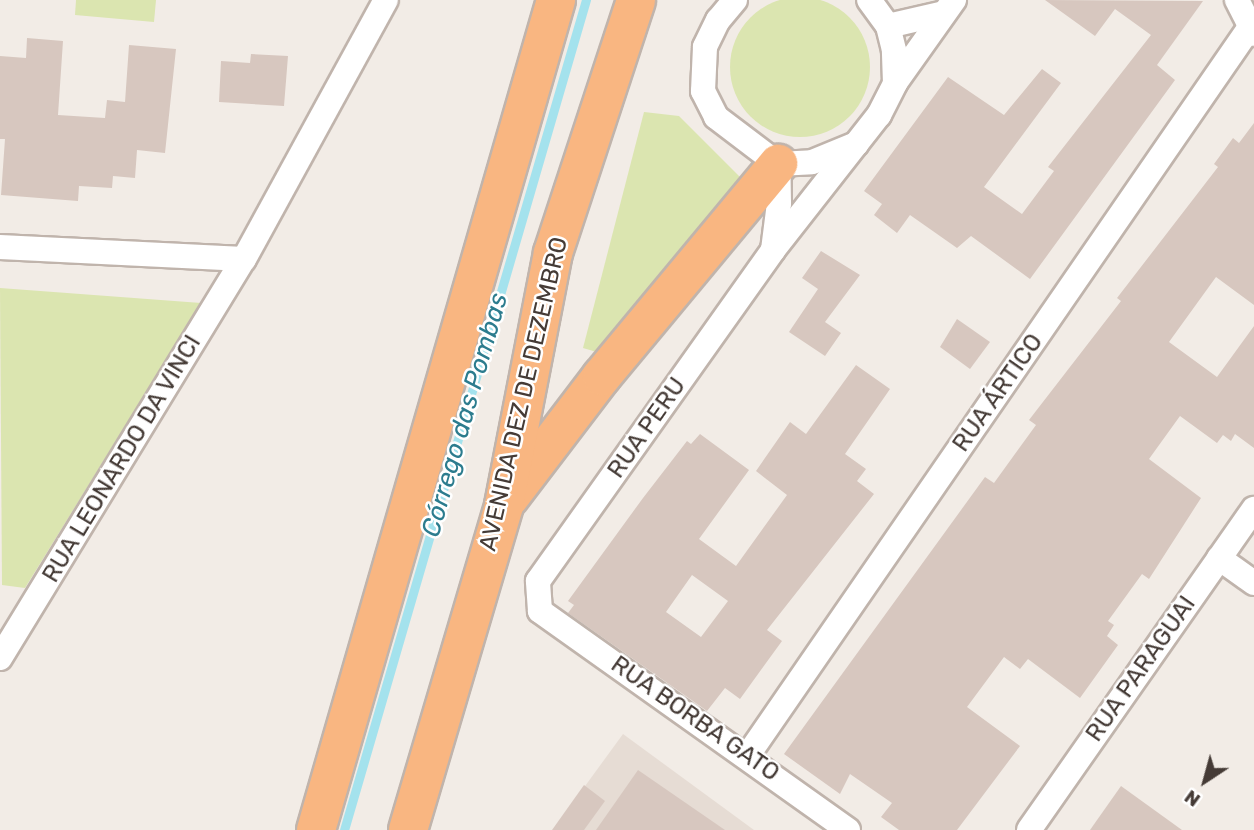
<!DOCTYPE html>
<html>
<head>
<meta charset="utf-8">
<style>
	body { margin:0 }
	#map { position:relative; width:1254px; height:830px; overflow:hidden; background:#f2ece6; font-family:Rubik,sans-serif }
	div>[style] { position:absolute }
	.residential>* { inset:0; background:#e6dcd4 }
	.green>* { inset:0; background:#dbe5b0 }
	.round { border-radius:50% }
	.stream>* { height:9px; margin:-4.5px; padding:0 4.5px; transform-origin:4.5px; border-radius:4.5px; background:#a4e2ed }
	.building>* { inset:0; background:#d7c7bf }
	.roads { filter:drop-shadow(2px 0 #c0b4ac) drop-shadow(-2px 0 #c0b4ac) drop-shadow(0 2px #c0b4ac) drop-shadow(0 -2px #c0b4ac) }
	.minor>* { height:24px; margin:-12px; padding:0 12px; transform-origin:12px; border-radius:12px; background:#fff }
	.trunk>* { height:38px; margin:-19px; padding:0 19px; transform-origin:19px; border-radius:19px; background:#f9b681 }
	span { translate:-50% -50%; white-space:nowrap; text-align:center; line-height:1.15; -webkit-text-stroke:5px #fff; paint-order:stroke }
	.street-label { font-size:24px; color:#453b36 }
	.water-label { font-size:26px; color:#2c7c8e; font-style:italic }
	.north { position:absolute; left:1170px; top:746px; width:70px; height:70px; -webkit-text-stroke:5px #fff; paint-order:stroke; rotate:216deg; font-size:19px; font-weight:700; line-height:28px; text-align:center; color:#453b36 }
	.north::after { content:''; display:block; margin:auto; width:24px; height:32px; background:#453b36; clip-path:polygon(50% 0,100% 100%,50% 72%,0 100%) }
</style>
</head>
<body>
<div id="map">
	<div class="residential">
		<i style="clip-path:polygon(623px 734px,754px 830px,553px 830px)"></i>
	</div>
	<div class="green">
		<i class="round" style="left:730px;top:-3px;width:140px;height:140px"></i>
		<i style="clip-path:polygon(76px 0,156px 0,154px 22px,75px 15px)"></i>
		<i style="clip-path:polygon(644px 112px,679px 116px,747px 184px,600px 353px,583px 348px)"></i>
		<i style="clip-path:polygon(0 288px,201px 303px,25px 588px,2px 585px)"></i>
	</div>
	<div class="stream">
		<i style="left:344px;top:830px;width:865px;rotate:-73.75deg"></i>
	</div>
	<div class="building">
		<i style="clip-path:polygon(1045px 0,1203px 1px,1157px 65px,1175px 80px,1030px 279px,971px 236px,957px 248px,910px 215px,897px 233px,874px 215px,882px 204px,864px 191px,948px 77px,1004px 115px,1042px 69px,1061px 83px,984px 187px,1022px 214px,1054px 171px,1048px 167px,1151px 35px,1115px 9px,1095px 36px)"></i>
		<i style="clip-path:polygon(27px 38px,63px 41px,58px 115px,105px 118px,107px 100px,125px 102px,129px 45px,176px 49px,165px 153px,137px 150px,135px 178px,113px 176px,112px 188px,79px 186px,78px 201px,1px 195px,5px 139px,0 139px,0 56px,26px 58px)"></i>
		<i style="clip-path:polygon(251px 54px,288px 56px,284px 106px,219px 102px,221px 61px,250px 63px)"></i>
		<i style="clip-path:polygon(1254px 123px,1254px 305px,1216px 277px,1169px 342px,1217px 377px,1254px 326px,1254px 448px,1235px 434px,1231px 441px,1223px 435px,1217px 443px,1180px 416px,1149px 459px,1201px 498px,1149px 579px,1142px 574px,1108px 621px,1114px 625px,1107px 636px,1118px 645px,1080px 698px,1028px 659px,1020px 669px,1004px 657px,967px 707px,1020px 746px,957px 830px,899px 830px,881px 817px,892px 803px,850px 774px,840px 794px,784px 754px,985px 477px,994px 483px,1036px 425px,1029px 420px,1121px 301px,1117px 298px,1218px 167px,1214px 164px,1233px 138px,1239px 143px)"></i>
		<i style="clip-path:polygon(821px 251px,860px 275px,825px 322px,841px 333px,825px 356px,789px 332px,818px 289px,802px 278px)"></i>
		<i style="clip-path:polygon(957px 319px,990px 342px,970px 369px,940px 347px)"></i>
		<i style="clip-path:polygon(evenodd,856px 365px,890px 389px,845px 454px,866px 469px,857px 481px,874px 494px,767px 630px,782px 641px,740px 699px,725px 688px,707px 711px,568px 613px,574px 605px,568px 601px,643px 498px,687px 441px,691px 444px,700px 434px,749px 470px,699px 539px,736px 566px,787px 495px,756px 471px,790px 422px,806px 434px,856px 365px,692px 575px,728px 601px,701px 637px,666px 612px,692px 575px)"></i>
		<i style="clip-path:polygon(638px 770px,725px 830px,596px 830px)"></i>
		<i style="clip-path:polygon(584px 785px,605px 801px,584px 830px,552px 830px)"></i>
		<i style="clip-path:polygon(1121px 786px,1182px 830px,1090px 830px)"></i>
	</div>
	<div class="roads">
		<div class="minor">
			<i style="left:735px;top:0;width:26px;rotate:130deg"></i>
			<i style="left:718px;top:20px;width:30px;rotate:116deg"></i>
			<i style="left:705px;top:47px;width:44px;rotate:92.6deg"></i>
			<i style="left:703px;top:91px;width:29px;rotate:63deg"></i>
			<i style="left:716px;top:117px;width:78px;rotate:37.2deg"></i>
			<i style="left:778px;top:164px;width:34px;rotate:-3deg"></i>
			<i style="left:812px;top:162px;width:48px;rotate:-22.2deg"></i>
			<i style="left:1237px;top:0;width:38px;rotate:63deg"></i>
			<i style="left:888px;top:26px;width:57px;rotate:-13.1deg"></i>
			<i style="left:895px;top:83px;width:102px;rotate:-54.6deg"></i>
			<i style="left:0;top:247px;width:244px;rotate:2.8deg"></i>
			<i style="left:773px;top:250px;width:47px;rotate:-82.7deg"></i>
			<i style="left:779px;top:203px;width:39px;rotate:-91deg"></i>
			<i style="left:1219px;top:558px;width:43px;rotate:35.5deg"></i>
			<i style="left:0;top:658px;width:468px;rotate:-58.6deg"></i>
			<i style="left:244px;top:259px;width:295px;rotate:-61.3deg"></i>
			<i style="left:748px;top:755px;width:881px;rotate:-55.41deg"></i>
			<i style="left:848px;top:830px;width:378px;rotate:-144.6deg"></i>
			<i style="left:540px;top:611px;width:30px;rotate:-94deg"></i>
			<i style="left:538px;top:581px;width:406px;rotate:-54.6deg"></i>
			<i style="left:773px;top:250px;width:172px;rotate:-51.9deg"></i>
			<i style="left:879px;top:115px;width:36px;rotate:-63deg"></i>
			<i style="left:895px;top:83px;width:33px;rotate:-92deg"></i>
			<i style="left:894px;top:50px;width:25px;rotate:-104deg"></i>
			<i style="left:888px;top:26px;width:32px;rotate:-126deg"></i>
			<i style="left:1029px;top:830px;width:392px;rotate:-55deg"></i>
		</div>
		<div class="trunk">
			<i style="left:509px;top:498px;width:153px;rotate:-52.7deg"></i>
			<i style="left:602px;top:376px;width:276px;rotate:-50.3deg"></i>
			<i style="left:316px;top:830px;width:864px;rotate:-73.87deg"></i>
			<i style="left:408px;top:830px;width:339px;rotate:-73.5deg"></i>
			<i style="left:504px;top:505px;width:257px;rotate:-79deg"></i>
			<i style="left:553px;top:253px;width:266px;rotate:-71.8deg"></i>
		</div>
	</div>
	<div class="street-label">
		<span style="left:998px;top:393px;rotate:-55deg">RUA ÁRTICO</span>
		<span style="left:524px;top:394px;rotate:-77deg">AVENIDA DEZ DE DEZEMBRO</span>
		<span style="left:647px;top:428px;rotate:-55deg">RUA PERU</span>
		<span style="left:122px;top:459px;rotate:-59deg">RUA LEONARDO DA VINCI</span>
		<span style="left:1141px;top:669px;rotate:-55deg">RUA PARAGUAI</span>
		<span style="left:695px;top:719px;rotate:35deg">RUA BORBA GATO</span>
	</div>
	<div class="water-label">
		<span style="left:465px;top:415px;rotate:-74deg">Córrego das Pombas</span>
	</div>
	<div class="north">N</div>
</div>
</body>
</html>
